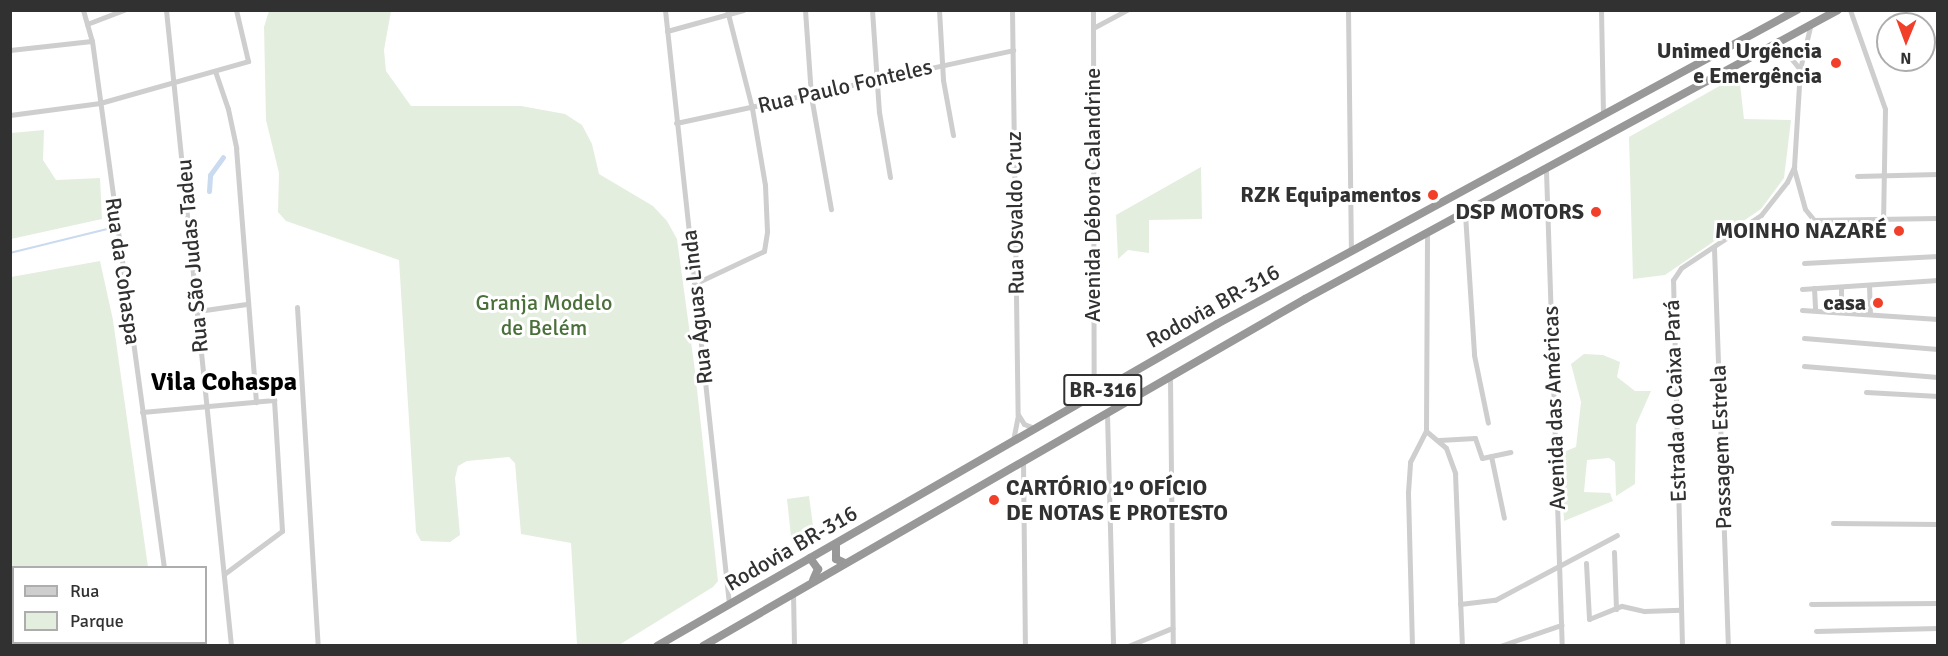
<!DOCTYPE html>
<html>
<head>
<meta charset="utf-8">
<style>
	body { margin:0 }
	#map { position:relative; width:1948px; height:656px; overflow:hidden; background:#fff; font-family:Signika,sans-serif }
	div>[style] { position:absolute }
	.green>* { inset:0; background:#e4eede }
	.stream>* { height:1.5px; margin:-0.75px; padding:0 0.75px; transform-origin:0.75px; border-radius:0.75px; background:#cadaef }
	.canal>* { height:5px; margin:-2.5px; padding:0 2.5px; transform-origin:2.5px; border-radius:2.5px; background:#cadaef }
	.minor>* { height:5px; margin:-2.5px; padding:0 2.5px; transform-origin:2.5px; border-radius:2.5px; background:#cecece }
	.highway>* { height:8px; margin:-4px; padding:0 4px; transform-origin:4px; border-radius:4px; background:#989898 }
	.dots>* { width:16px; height:16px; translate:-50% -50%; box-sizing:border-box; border:3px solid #fff; border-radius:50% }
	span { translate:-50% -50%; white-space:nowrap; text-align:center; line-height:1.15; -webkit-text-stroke:6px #fff; paint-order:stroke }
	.shield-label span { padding:2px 4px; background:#fff; border:2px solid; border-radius:4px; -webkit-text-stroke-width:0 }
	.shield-label { font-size:21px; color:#313131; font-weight:700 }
	.poi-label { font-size:22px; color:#313131; font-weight:700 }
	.right { translate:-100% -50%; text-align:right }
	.left { translate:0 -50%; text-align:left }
	.street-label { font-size:22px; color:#313131 }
	.park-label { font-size:22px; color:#4a703a }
	.quarter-label { font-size:26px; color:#000; font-weight:700 }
	.frame { position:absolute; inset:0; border:12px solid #313131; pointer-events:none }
	.legend { position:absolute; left:12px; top:566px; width:195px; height:78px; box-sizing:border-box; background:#fff; border:2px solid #adadad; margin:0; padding:8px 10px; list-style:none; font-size:18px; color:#313131 }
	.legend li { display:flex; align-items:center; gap:12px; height:30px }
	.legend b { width:30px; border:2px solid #adadad }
	.north { position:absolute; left:1876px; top:12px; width:60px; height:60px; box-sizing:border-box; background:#fff; border:2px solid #adadad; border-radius:50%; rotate:181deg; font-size:16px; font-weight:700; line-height:24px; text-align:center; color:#313131 }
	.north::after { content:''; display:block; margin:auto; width:21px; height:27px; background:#f13f29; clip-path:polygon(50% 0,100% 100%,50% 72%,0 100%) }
</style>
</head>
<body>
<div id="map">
	<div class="green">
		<i style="clip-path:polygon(269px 11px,391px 11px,384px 50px,386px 71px,411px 106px,521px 106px,565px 114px,582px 125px,592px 144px,599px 174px,653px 206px,667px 221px,677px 239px,695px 371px,718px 581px,713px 587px,619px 645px,577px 645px,571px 543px,521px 534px,515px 463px,509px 457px,467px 461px,458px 466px,455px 478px,460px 535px,450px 542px,421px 541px,416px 532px,399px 260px,286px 221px,278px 212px,279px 173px,266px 120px,264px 27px)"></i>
		<i style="clip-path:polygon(1739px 75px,1744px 119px,1791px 120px,1784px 178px,1761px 209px,1665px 275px,1633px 279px,1629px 137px)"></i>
		<i style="clip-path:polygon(44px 130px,43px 160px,56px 180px,100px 178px,102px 219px,11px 239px,11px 133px)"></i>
		<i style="clip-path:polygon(1201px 167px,1202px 219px,1149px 220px,1149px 253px,1128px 250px,1118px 259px,1116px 215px)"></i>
		<i style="clip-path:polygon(100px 261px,113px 320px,148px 567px,14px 568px,11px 639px,11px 277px)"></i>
		<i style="clip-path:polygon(1584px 354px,1603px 355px,1620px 362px,1617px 377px,1635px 391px,1651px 391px,1636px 425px,1635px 484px,1616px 496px,1615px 462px,1609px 458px,1587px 460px,1584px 492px,1610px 493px,1613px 501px,1564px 521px,1561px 453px,1576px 447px,1581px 402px,1571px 364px)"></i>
		<i style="clip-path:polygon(809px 496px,814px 533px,791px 536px,787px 499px)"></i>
	</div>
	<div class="stream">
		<i style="left:10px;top:253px;width:105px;rotate:-13.8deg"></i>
	</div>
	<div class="canal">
		<i style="left:209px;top:191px;width:16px;rotate:-86deg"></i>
		<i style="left:210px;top:175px;width:22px;rotate:-54deg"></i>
	</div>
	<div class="minor">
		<i style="left:83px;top:10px;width:32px;rotate:74deg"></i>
		<i style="left:92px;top:41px;width:532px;rotate:82.22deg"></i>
		<i style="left:166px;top:10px;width:639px;rotate:84.16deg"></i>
		<i style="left:665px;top:10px;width:597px;rotate:83.85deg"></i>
		<i style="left:805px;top:10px;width:86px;rotate:86deg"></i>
		<i style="left:811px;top:96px;width:115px;rotate:80deg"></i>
		<i style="left:872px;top:10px;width:102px;rotate:86.1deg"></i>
		<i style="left:879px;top:112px;width:66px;rotate:80.4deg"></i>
		<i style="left:939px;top:10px;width:70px;rotate:86.7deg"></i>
		<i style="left:943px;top:80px;width:56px;rotate:79.7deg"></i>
		<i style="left:1012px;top:10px;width:405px;rotate:89.2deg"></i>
		<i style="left:1018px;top:415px;width:25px;rotate:101deg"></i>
		<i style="left:1093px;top:10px;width:385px;rotate:89.9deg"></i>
		<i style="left:1348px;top:10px;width:240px;rotate:89.3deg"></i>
		<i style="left:1601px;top:10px;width:105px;rotate:88.9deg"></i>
		<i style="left:1850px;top:10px;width:105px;rotate:70.5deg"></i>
		<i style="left:1885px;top:109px;width:110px;rotate:91deg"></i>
		<i style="left:87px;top:24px;width:40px;rotate:-21deg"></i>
		<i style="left:1093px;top:28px;width:38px;rotate:-28deg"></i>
		<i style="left:667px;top:31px;width:79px;rotate:-15.4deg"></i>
		<i style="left:10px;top:50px;width:82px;rotate:-6.3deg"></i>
		<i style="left:1768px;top:50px;width:18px;rotate:6deg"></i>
		<i style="left:1786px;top:52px;width:22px;rotate:51deg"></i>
		<i style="left:215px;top:71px;width:40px;rotate:71.1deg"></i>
		<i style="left:228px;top:109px;width:40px;rotate:78deg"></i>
		<i style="left:236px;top:148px;width:255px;rotate:85.5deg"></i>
		<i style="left:10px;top:115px;width:91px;rotate:-7.6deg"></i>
		<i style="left:100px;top:103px;width:154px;rotate:-15.8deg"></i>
		<i style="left:248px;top:61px;width:52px;rotate:-103.2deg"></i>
		<i style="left:676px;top:123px;width:345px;rotate:-12.2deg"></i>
		<i style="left:1794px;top:169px;width:41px;rotate:74.6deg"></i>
		<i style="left:1805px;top:209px;width:14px;rotate:51deg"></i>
		<i style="left:1814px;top:220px;width:124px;rotate:-0.9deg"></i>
		<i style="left:1546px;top:171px;width:475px;rotate:88.1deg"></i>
		<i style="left:1857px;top:176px;width:81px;rotate:-1.4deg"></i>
		<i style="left:1465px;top:214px;width:141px;rotate:86.3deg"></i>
		<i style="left:1474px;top:355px;width:69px;rotate:78.4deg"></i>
		<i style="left:1714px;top:248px;width:398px;rotate:88deg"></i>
		<i style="left:1804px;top:263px;width:134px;rotate:-3deg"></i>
		<i style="left:694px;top:284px;width:77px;rotate:-25.2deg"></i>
		<i style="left:764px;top:251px;width:20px;rotate:-81deg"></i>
		<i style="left:767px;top:231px;width:46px;rotate:-92.5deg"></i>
		<i style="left:765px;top:185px;width:78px;rotate:-99.6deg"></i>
		<i style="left:752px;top:108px;width:101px;rotate:-104.3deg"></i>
		<i style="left:1869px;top:285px;width:29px;rotate:88deg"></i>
		<i style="left:1841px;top:287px;width:25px;rotate:90deg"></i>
		<i style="left:1814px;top:288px;width:22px;rotate:87deg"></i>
		<i style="left:1802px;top:289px;width:136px;rotate:-3.8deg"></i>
		<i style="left:297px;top:307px;width:340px;rotate:86.5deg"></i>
		<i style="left:1802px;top:310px;width:136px;rotate:3.8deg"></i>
		<i style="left:198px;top:311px;width:49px;rotate:-8.3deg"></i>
		<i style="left:1804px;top:338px;width:134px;rotate:4.7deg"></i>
		<i style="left:1804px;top:366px;width:134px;rotate:4.7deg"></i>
		<i style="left:1170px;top:378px;width:268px;rotate:89.4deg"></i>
		<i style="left:1866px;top:392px;width:72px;rotate:3.2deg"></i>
		<i style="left:142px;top:412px;width:133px;rotate:-5.2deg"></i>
		<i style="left:274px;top:400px;width:131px;rotate:86.5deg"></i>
		<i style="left:282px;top:531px;width:72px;rotate:143.4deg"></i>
		<i style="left:1107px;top:414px;width:232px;rotate:88.5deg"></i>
		<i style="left:1019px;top:416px;width:9px;rotate:58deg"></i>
		<i style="left:1024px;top:424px;width:11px;rotate:22deg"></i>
		<i style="left:1426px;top:431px;width:26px;rotate:40deg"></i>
		<i style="left:1446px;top:448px;width:27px;rotate:70deg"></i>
		<i style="left:1455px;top:473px;width:173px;rotate:87.7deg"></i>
		<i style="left:1426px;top:431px;width:197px;rotate:-89.7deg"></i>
		<i style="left:1439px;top:440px;width:36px;rotate:-3deg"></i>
		<i style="left:1475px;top:438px;width:21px;rotate:71deg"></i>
		<i style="left:1482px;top:458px;width:29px;rotate:-12deg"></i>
		<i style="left:1491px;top:456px;width:63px;rotate:78.2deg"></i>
		<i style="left:1023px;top:461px;width:185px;rotate:89.4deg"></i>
		<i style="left:1833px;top:523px;width:105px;rotate:0.5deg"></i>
		<i style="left:1614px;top:552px;width:57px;rotate:88deg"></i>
		<i style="left:1586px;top:563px;width:56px;rotate:86.9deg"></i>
		<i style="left:1589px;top:619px;width:35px;rotate:-22deg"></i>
		<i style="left:1622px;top:606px;width:23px;rotate:13deg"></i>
		<i style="left:1644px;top:611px;width:37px;rotate:-2deg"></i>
		<i style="left:793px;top:593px;width:53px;rotate:88.9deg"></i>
		<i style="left:1460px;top:604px;width:35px;rotate:-7deg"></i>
		<i style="left:1495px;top:600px;width:138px;rotate:-28deg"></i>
		<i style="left:1811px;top:604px;width:127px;rotate:-0.5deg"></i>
		<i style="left:1816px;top:631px;width:122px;rotate:-1.4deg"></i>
		<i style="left:174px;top:642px;width:4px;rotate:90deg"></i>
		<i style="left:1128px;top:646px;width:48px;rotate:-22.2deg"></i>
		<i style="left:1412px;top:646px;width:154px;rotate:-91.5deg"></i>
		<i style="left:1408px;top:492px;width:30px;rotate:-86deg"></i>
		<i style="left:1410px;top:462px;width:35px;rotate:-63deg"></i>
		<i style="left:1500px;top:646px;width:65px;rotate:-19deg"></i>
		<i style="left:1682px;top:646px;width:366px;rotate:-91.4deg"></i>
		<i style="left:1673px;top:280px;width:14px;rotate:-56deg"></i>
		<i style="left:1681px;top:268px;width:96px;rotate:-33.5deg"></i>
		<i style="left:1761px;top:215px;width:42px;rotate:-51.8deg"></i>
		<i style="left:1787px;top:182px;width:17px;rotate:-65deg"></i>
		<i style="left:1794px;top:167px;width:98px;rotate:-86.5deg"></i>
		<i style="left:1800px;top:69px;width:43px;rotate:-76.6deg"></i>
	</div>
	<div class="highway">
		<i style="left:836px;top:544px;width:15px;rotate:90deg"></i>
		<i style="left:836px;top:559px;width:10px;rotate:24deg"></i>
		<i style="left:810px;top:558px;width:14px;rotate:54deg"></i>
		<i style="left:818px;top:569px;width:12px;rotate:114deg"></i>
		<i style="left:657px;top:646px;width:646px;rotate:-29.9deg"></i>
		<i style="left:1217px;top:324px;width:660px;rotate:-28.43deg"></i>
		<i style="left:703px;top:646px;width:695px;rotate:-29.96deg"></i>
		<i style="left:1305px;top:299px;width:606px;rotate:-28.47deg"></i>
	</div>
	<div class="dots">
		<i style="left:1836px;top:63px;background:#f13f29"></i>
		<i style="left:1433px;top:195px;background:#f13f29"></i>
		<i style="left:1596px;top:212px;background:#f13f29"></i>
		<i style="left:1899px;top:231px;background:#f13f29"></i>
		<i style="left:1878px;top:303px;background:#f13f29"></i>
		<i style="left:994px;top:500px;background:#f13f29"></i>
	</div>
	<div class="shield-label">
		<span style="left:1103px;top:390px">BR-316</span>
	</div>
	<div class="poi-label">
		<span class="right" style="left:1822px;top:63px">Unimed Urgência<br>e Emergência</span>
		<span class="right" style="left:1421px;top:195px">RZK Equipamentos</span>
		<span class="right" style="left:1584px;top:212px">DSP MOTORS</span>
		<span class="right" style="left:1887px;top:231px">MOINHO NAZARÉ</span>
		<span class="right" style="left:1866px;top:303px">casa</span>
		<span class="left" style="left:1006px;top:500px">CARTÓRIO 1º OFÍCIO<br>DE NOTAS E PROTESTO</span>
	</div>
	<div class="street-label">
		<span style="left:845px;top:86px;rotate:-13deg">Rua Paulo Fonteles</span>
		<span style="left:1093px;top:195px;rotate:-90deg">Avenida Débora Calandrine</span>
		<span style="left:1015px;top:213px;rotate:-91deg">Rua Osvaldo Cruz</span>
		<span style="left:192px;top:256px;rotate:-95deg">Rua São Judas Tadeu</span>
		<span style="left:123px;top:271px;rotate:82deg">Rua da Cohaspa</span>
		<span style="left:1213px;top:306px;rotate:-29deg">Rodovia BR-316</span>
		<span style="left:697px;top:307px;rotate:-96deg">Rua Águas Linda</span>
		<span style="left:1675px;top:401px;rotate:-92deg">Estrada do Caixa Pará</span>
		<span style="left:1554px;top:408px;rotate:-92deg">Avenida das Américas</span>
		<span style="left:1721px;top:447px;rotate:-92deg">Passagem Estrela</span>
		<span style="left:791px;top:548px;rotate:-30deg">Rodovia BR-316</span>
	</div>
	<div class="park-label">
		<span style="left:544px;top:315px">Granja Modelo<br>de Belém</span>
	</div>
	<div class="quarter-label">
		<span style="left:224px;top:383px">Vila Cohaspa</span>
	</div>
	<div class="frame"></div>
	<ul class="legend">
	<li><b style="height:8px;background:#cecece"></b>Rua</li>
	<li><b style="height:16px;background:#e4eede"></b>Parque</li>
	</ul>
	<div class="north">N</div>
</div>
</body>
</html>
